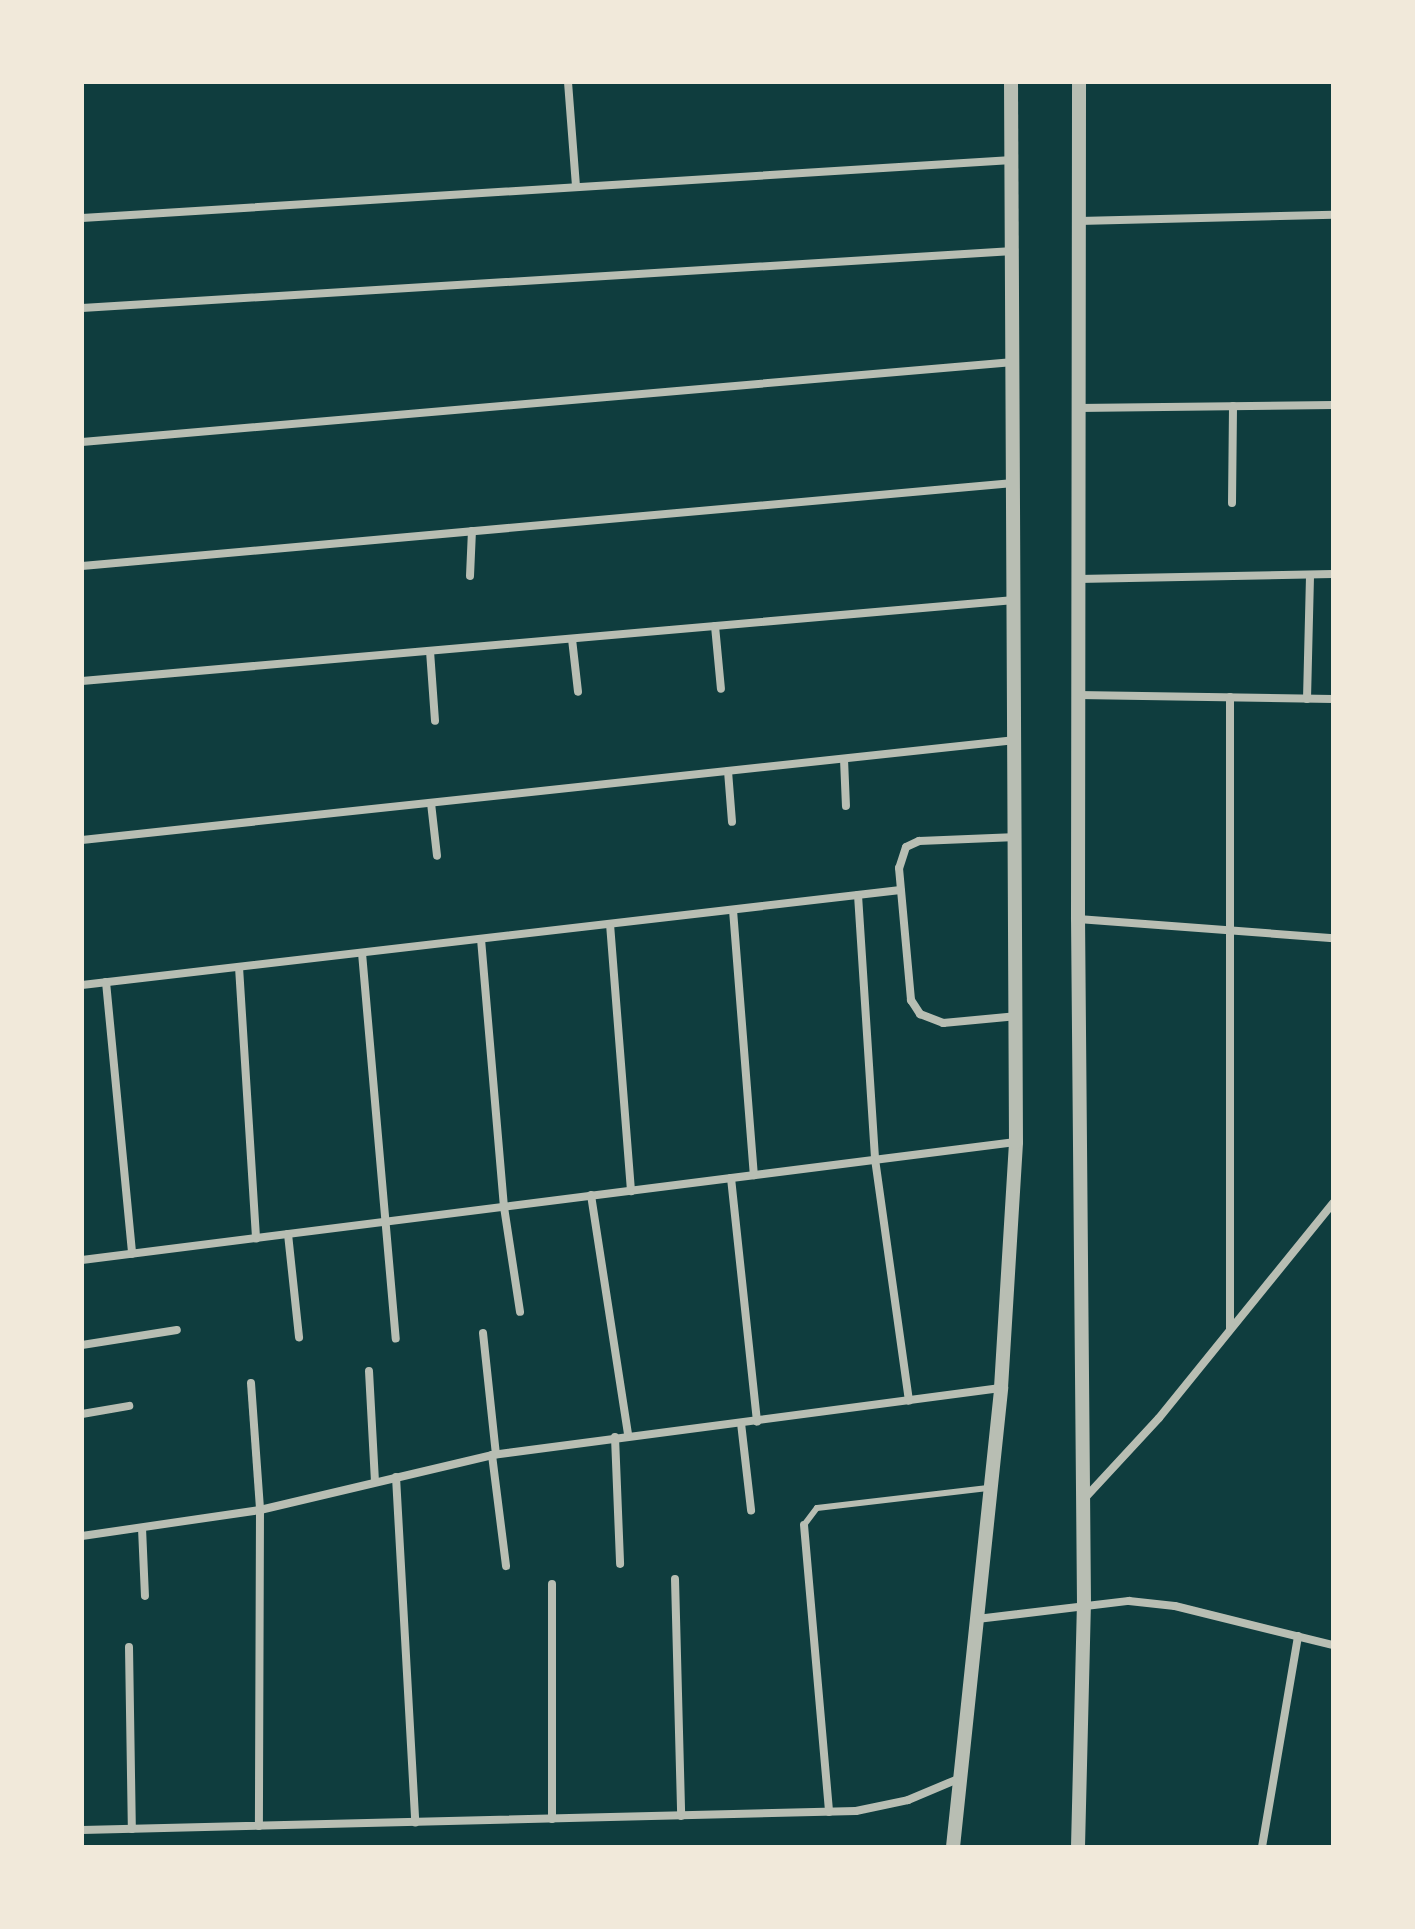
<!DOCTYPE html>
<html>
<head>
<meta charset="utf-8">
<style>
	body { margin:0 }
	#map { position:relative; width:1415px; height:1929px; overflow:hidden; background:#0f3d3e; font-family:Helvetica,sans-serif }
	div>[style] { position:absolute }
	.service>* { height:6px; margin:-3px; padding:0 3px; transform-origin:3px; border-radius:3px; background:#b8beb3 }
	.minor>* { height:8px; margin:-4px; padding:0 4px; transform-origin:4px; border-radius:4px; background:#b8beb3 }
	.tertiary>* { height:14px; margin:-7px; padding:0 7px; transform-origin:7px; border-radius:7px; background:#b8beb3 }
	span { translate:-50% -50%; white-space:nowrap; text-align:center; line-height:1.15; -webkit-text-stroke:8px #f1e9da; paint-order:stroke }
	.frame { position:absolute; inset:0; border:84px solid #f1e9da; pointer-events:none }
</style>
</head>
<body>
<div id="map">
	<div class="service">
		<i style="left:804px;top:1525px;width:21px;rotate:-53deg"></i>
		<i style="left:817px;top:1508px;width:172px;rotate:-6.7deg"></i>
	</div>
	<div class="minor">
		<i style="left:568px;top:82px;width:105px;rotate:85.6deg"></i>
		<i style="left:82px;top:218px;width:932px;rotate:-3.57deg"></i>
		<i style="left:1079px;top:221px;width:254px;rotate:-1.4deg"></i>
		<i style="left:82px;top:308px;width:933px;rotate:-3.5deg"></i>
		<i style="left:1078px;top:408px;width:255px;rotate:-0.7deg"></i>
		<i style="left:82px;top:442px;width:935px;rotate:-4.91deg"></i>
		<i style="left:1232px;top:503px;width:97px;rotate:-89.4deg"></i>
		<i style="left:82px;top:566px;width:935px;rotate:-5.09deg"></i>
		<i style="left:470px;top:576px;width:45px;rotate:-87.5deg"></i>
		<i style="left:1078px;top:579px;width:255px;rotate:-1.1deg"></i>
		<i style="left:715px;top:626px;width:63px;rotate:84.6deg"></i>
		<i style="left:572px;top:639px;width:53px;rotate:83.5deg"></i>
		<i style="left:430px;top:651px;width:70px;rotate:85.9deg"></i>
		<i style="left:82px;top:681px;width:936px;rotate:-4.97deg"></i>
		<i style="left:1078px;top:695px;width:255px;rotate:0.9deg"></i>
		<i style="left:1230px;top:697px;width:632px;rotate:90deg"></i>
		<i style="left:1307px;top:699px;width:124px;rotate:-88.6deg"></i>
		<i style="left:844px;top:759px;width:47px;rotate:87.6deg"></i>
		<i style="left:728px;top:771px;width:51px;rotate:85.5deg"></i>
		<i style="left:431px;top:803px;width:53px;rotate:83.5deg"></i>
		<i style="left:1017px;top:837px;width:98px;rotate:177.7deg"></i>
		<i style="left:919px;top:841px;width:14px;rotate:155deg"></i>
		<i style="left:906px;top:847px;width:22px;rotate:108deg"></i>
		<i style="left:899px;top:868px;width:133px;rotate:84.8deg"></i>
		<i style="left:911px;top:1000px;width:17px;rotate:57deg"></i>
		<i style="left:920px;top:1014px;width:25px;rotate:21deg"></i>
		<i style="left:943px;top:1023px;width:75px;rotate:-5.3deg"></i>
		<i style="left:82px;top:840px;width:939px;rotate:-6.11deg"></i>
		<i style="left:858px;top:895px;width:265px;rotate:86.3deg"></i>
		<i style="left:875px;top:1159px;width:244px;rotate:82deg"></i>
		<i style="left:733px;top:910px;width:266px;rotate:85.5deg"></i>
		<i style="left:1078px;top:919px;width:256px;rotate:4.3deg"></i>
		<i style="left:610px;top:924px;width:268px;rotate:85.5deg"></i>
		<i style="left:481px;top:939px;width:269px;rotate:85.1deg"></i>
		<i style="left:504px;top:1207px;width:106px;rotate:81.3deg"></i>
		<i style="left:362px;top:953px;width:387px;rotate:85deg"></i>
		<i style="left:239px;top:967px;width:272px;rotate:86.4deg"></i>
		<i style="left:106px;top:982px;width:273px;rotate:84.5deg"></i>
		<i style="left:82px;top:985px;width:824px;rotate:-6.62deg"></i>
		<i style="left:731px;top:1178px;width:245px;rotate:83.9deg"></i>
		<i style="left:591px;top:1195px;width:243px;rotate:81.2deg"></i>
		<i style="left:288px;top:1234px;width:104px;rotate:83.9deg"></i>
		<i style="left:82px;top:1260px;width:941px;rotate:-7.2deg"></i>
		<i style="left:483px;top:1333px;width:122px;rotate:83.9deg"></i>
		<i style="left:82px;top:1345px;width:96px;rotate:-9deg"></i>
		<i style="left:369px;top:1371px;width:111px;rotate:86.9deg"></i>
		<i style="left:251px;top:1383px;width:127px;rotate:85.9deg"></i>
		<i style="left:260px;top:1510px;width:316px;rotate:90.2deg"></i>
		<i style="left:82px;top:1414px;width:48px;rotate:-9.7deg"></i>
		<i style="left:741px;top:1423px;width:88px;rotate:83.4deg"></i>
		<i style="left:615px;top:1437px;width:127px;rotate:87.7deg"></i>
		<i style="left:492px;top:1455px;width:112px;rotate:82.8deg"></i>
		<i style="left:396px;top:1477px;width:346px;rotate:86.8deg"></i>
		<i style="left:1084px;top:1499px;width:110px;rotate:-47.2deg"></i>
		<i style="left:1159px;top:1418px;width:277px;rotate:-51deg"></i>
		<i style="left:804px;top:1525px;width:288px;rotate:85deg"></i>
		<i style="left:142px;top:1528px;width:68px;rotate:87.5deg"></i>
		<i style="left:82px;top:1536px;width:180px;rotate:-8.3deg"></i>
		<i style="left:260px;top:1510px;width:238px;rotate:-13.3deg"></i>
		<i style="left:492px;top:1455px;width:513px;rotate:-7.5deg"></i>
		<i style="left:675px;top:1579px;width:237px;rotate:88.5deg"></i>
		<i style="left:552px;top:1584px;width:235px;rotate:90deg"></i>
		<i style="left:977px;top:1619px;width:153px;rotate:-6.8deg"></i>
		<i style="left:1129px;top:1601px;width:46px;rotate:6.2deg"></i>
		<i style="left:1175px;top:1606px;width:163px;rotate:13.9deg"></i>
		<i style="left:129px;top:1647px;width:182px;rotate:89.1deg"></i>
		<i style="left:82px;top:1830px;width:774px;rotate:-1.41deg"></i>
		<i style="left:856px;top:1811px;width:53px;rotate:-11.9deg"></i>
		<i style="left:908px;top:1800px;width:54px;rotate:-22.8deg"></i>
		<i style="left:1262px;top:1847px;width:214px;rotate:-80.3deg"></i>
	</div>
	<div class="tertiary">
		<i style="left:953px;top:1847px;width:462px;rotate:-84deg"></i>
		<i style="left:1001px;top:1388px;width:246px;rotate:-86.5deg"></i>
		<i style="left:1016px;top:1142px;width:1060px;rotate:-90.27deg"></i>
		<i style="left:1078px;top:1847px;width:243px;rotate:-88.6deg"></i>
		<i style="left:1084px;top:1604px;width:685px;rotate:-90.5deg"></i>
		<i style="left:1078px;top:919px;width:837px;rotate:-89.93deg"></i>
	</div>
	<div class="frame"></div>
</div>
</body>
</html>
